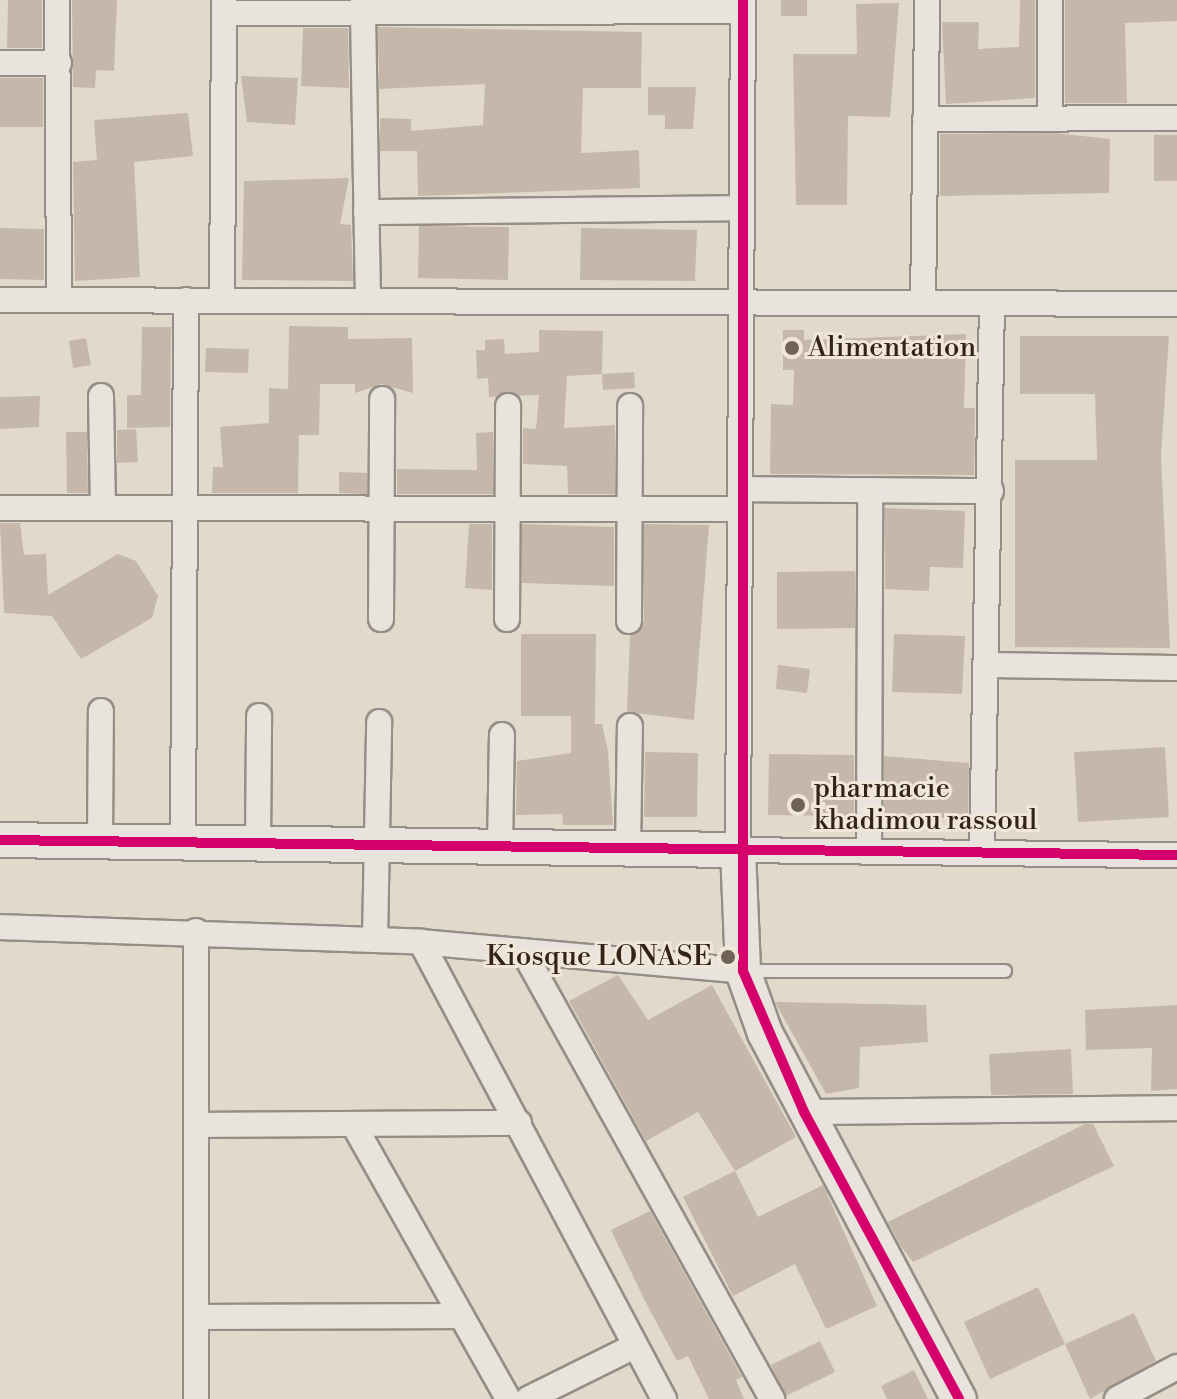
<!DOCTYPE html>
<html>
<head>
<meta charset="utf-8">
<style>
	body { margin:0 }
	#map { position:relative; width:1177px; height:1399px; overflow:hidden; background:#e1d9cc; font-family:"Libre Bodoni",serif }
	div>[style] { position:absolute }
	.building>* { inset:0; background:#c6b7ab }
	.roads { filter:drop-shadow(2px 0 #958e86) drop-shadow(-2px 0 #958e86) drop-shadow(0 2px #958e86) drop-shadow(0 -2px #958e86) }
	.lane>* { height:12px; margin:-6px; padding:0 6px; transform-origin:6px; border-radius:6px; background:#e8e3dd }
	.street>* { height:24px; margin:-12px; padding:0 12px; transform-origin:12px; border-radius:12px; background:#e8e3dd }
	.secondary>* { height:34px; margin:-17px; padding:0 17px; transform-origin:17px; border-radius:17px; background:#e8e3dd }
	.cycleway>* { height:10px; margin:-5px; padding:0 5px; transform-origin:5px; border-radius:5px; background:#d6006c }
	.dots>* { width:22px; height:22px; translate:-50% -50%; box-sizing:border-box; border:4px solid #f1e7d8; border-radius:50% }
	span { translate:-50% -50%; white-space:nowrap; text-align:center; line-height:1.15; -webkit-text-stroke:6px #f1e7d8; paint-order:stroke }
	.poi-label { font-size:28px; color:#31221a }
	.left { translate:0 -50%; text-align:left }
	.right { translate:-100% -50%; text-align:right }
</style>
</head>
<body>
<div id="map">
	<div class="building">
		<i style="clip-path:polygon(8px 0,42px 0,42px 48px,7px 48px)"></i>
		<i style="clip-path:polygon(72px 0,117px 0,114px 71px,96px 70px,95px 88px,73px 87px)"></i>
		<i style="clip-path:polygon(781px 0,807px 0,807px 16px,781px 16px)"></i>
		<i style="clip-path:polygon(1020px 0,1035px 0,1035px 98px,946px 104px,942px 22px,979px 22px,978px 49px,1019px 47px)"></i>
		<i style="clip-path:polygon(1065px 0,1177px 0,1177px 21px,1125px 23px,1127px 103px,1065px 103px)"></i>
		<i style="clip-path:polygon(899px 3px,890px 117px,848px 116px,847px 205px,796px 205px,793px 54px,857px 54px,856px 4px)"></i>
		<i style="clip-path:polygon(378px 27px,642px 32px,641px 88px,583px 88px,581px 153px,639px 150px,640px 188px,418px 196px,417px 151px,380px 151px,380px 118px,411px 119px,411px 131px,483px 125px,485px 84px,379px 89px)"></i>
		<i style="clip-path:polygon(303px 28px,348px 28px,349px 88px,301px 86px)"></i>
		<i style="clip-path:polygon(241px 76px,298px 78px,295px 125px,247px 122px)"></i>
		<i style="clip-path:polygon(0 78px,43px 78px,43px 127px,0 127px)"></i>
		<i style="clip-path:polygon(648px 87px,696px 87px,693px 129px,665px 129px,665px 115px,648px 115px)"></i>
		<i style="clip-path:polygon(188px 113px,193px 156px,134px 162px,140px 277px,75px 281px,73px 162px,97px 160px,94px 120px)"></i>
		<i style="clip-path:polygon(1055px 133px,1110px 139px,1109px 193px,940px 196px,940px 134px)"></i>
		<i style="clip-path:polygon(1154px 135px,1177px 135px,1177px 181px,1154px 181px)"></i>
		<i style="clip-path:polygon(349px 178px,340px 224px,351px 225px,353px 281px,242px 280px,244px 181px)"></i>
		<i style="clip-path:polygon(419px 226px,509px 227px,508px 280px,418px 278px)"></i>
		<i style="clip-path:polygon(0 228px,44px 229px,44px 280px,0 279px)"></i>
		<i style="clip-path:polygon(581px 228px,697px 230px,695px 281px,580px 280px)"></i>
		<i style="clip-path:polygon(289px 326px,348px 327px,348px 339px,412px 338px,413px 393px,381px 384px,355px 393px,355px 384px,320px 384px,319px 435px,299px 435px,298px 493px,212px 493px,213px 467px,223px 467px,220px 427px,269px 423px,269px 388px,288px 389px)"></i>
		<i style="clip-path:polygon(142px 327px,171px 327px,170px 427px,127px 428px,127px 395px,141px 395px)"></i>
		<i style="clip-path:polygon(539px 330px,603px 331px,602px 374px,634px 372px,635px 388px,603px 390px,602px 374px,567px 376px,564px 428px,615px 425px,615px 494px,568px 494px,567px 466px,523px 464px,523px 428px,536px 429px,539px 395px,489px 397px,488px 378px,477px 379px,476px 350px,485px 350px,485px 340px,504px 339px,505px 354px,539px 352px)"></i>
		<i style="clip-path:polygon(783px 330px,804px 330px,804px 340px,966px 334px,964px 408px,975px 408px,974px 475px,770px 474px,771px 404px,793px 405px,794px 370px,783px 370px)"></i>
		<i style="clip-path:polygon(1020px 336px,1169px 336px,1161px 456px,1170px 648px,1015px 647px,1015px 460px,1097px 460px,1095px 394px,1020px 394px)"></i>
		<i style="clip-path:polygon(86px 338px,91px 365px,73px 368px,69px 341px)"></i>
		<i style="clip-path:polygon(206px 348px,249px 349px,248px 373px,205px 372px)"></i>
		<i style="clip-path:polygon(40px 396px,39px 427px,0 429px,0 397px)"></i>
		<i style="clip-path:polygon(136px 429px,138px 462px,117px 463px,117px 430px)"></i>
		<i style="clip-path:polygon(66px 432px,87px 432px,88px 493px,67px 493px)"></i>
		<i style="clip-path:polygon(493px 432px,493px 494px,397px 494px,397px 469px,477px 470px,476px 433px)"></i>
		<i style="clip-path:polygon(339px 472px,367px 473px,367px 494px,339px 493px)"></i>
		<i style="clip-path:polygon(885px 508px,965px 511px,963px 568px,930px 567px,929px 591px,885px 589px)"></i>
		<i style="clip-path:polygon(0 523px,20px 523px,24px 555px,46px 554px,48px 595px,118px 554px,136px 561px,158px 596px,152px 618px,81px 659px,52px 616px,4px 613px)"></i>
		<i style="clip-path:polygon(469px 524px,492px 524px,492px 590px,465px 588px)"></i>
		<i style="clip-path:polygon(522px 524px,614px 527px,614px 586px,522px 583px)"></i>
		<i style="clip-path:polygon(644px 524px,709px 525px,694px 720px,627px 712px,630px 636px,644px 621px)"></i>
		<i style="clip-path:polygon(855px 571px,855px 628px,777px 629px,777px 572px)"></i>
		<i style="clip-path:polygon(521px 634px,596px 634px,595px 724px,602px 724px,608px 751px,613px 825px,563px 825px,562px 814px,516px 815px,517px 761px,571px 753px,571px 716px,521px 716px)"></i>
		<i style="clip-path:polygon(894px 634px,965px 636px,962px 694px,892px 692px)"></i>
		<i style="clip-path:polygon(778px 665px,810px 669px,807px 693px,776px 689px)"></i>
		<i style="clip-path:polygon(1165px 747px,1169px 817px,1078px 822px,1074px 752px)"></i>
		<i style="clip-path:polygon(645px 752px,698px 753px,697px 817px,644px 817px)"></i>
		<i style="clip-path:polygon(769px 754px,854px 755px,854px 816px,768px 815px)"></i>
		<i style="clip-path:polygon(884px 756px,969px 763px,968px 820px,884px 813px)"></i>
		<i style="clip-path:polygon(618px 975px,648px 1020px,712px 985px,796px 1137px,735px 1171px,698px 1112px,646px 1141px,569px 1001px)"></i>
		<i style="clip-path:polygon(775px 1002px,926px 1005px,928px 1042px,860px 1047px,859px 1088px,826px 1094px)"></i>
		<i style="clip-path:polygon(1177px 1005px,1177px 1089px,1151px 1091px,1152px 1048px,1086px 1050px,1085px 1010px)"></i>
		<i style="clip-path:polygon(1071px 1049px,1073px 1094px,991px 1095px,989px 1054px)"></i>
		<i style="clip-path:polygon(1085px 1124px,1093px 1124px,1114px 1166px,913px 1262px,900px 1245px,888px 1222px)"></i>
		<i style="clip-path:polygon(735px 1171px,758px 1217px,823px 1185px,877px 1306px,826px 1329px,795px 1264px,733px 1296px,683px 1197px)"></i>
		<i style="clip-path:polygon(650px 1211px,742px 1377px,736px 1380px,744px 1399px,709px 1399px,688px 1356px,677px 1361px,644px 1299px,611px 1230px)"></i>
		<i style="clip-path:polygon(1038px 1287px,1065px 1344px,990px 1379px,964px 1322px)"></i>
		<i style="clip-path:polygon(1134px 1313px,1156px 1361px,1090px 1399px,1065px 1344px)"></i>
		<i style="clip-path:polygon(820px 1341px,835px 1372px,786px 1396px,771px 1365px)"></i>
		<i style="clip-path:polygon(914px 1370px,928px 1399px,887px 1399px,881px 1386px)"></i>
	</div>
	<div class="roads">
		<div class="lane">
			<i style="left:744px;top:971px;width:261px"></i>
		</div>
		<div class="street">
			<i style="left:57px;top:0;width:300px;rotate:89.6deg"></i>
			<i style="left:743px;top:0;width:850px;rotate:90.34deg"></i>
			<i style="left:738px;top:850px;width:439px;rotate:0.7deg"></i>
			<i style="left:224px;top:13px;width:519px;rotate:-0.22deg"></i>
			<i style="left:363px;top:13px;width:288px;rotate:89deg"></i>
			<i style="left:0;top:63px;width:59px"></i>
			<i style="left:1050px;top:118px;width:118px;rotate:-90deg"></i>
			<i style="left:925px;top:119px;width:252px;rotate:-0.2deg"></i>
			<i style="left:366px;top:212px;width:376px;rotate:-0.6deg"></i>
			<i style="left:0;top:300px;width:1177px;rotate:0.19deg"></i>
			<i style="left:222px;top:300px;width:300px;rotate:-89.6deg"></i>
			<i style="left:923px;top:303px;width:303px;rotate:-89.2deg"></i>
			<i style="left:101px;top:396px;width:112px;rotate:89deg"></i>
			<i style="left:740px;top:489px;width:251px;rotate:0.5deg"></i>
			<i style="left:0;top:508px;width:740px;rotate:0.08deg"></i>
			<i style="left:381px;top:619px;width:220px;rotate:-89.7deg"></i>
			<i style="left:507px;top:619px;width:213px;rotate:-89.7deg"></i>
			<i style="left:629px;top:621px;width:215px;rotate:-89.7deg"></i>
			<i style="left:989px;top:665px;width:188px;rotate:0.9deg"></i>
			<i style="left:100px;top:841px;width:130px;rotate:-89.6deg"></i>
			<i style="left:183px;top:841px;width:541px;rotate:-89.68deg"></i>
			<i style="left:258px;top:843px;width:127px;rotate:-89.5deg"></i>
			<i style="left:500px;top:847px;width:112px;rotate:-89deg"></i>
			<i style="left:628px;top:849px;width:123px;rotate:-89.1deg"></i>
			<i style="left:869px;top:852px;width:362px;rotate:-89.8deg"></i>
			<i style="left:982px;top:853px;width:549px;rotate:-88.96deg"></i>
			<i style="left:0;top:927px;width:421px;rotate:2deg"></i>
			<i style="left:421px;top:942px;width:323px;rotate:5.1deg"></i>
			<i style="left:375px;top:940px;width:218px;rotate:-88.9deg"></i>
			<i style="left:421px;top:942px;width:518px;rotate:62deg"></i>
			<i style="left:523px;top:951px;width:513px;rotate:60.93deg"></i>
			<i style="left:804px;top:1112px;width:373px;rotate:-0.6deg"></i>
			<i style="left:200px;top:1125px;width:319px;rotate:-0.4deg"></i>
			<i style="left:355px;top:1127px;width:312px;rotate:60.6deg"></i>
			<i style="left:197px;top:1317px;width:264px;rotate:-0.2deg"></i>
			<i style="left:196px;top:1399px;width:468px;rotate:-90deg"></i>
			<i style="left:528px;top:1399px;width:119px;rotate:-26.4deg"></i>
			<i style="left:1117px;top:1399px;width:68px;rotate:-28.1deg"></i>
		</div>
		<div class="secondary">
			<i style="left:0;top:840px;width:738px;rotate:0.78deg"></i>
			<i style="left:738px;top:850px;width:121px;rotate:87.6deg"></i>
			<i style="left:743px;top:971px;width:66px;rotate:70.5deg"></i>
			<i style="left:765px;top:1033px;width:414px;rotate:62.1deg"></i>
		</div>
	</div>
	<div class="cycleway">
		<i style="left:743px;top:0;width:971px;rotate:90deg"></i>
		<i style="left:743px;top:971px;width:154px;rotate:66.6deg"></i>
		<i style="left:804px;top:1112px;width:326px;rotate:61.6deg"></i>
		<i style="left:0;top:840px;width:1177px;rotate:0.73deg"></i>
	</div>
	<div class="dots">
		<i style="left:792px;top:348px;background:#6f6258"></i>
		<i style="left:798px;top:805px;background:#6f6258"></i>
		<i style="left:728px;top:957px;background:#6f6258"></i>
	</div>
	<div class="poi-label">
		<span class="left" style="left:808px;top:348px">Alimentation</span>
		<span class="left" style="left:814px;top:805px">pharmacie<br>khadimou rassoul</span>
		<span class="right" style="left:712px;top:957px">Kiosque LONASE</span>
	</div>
</div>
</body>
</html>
